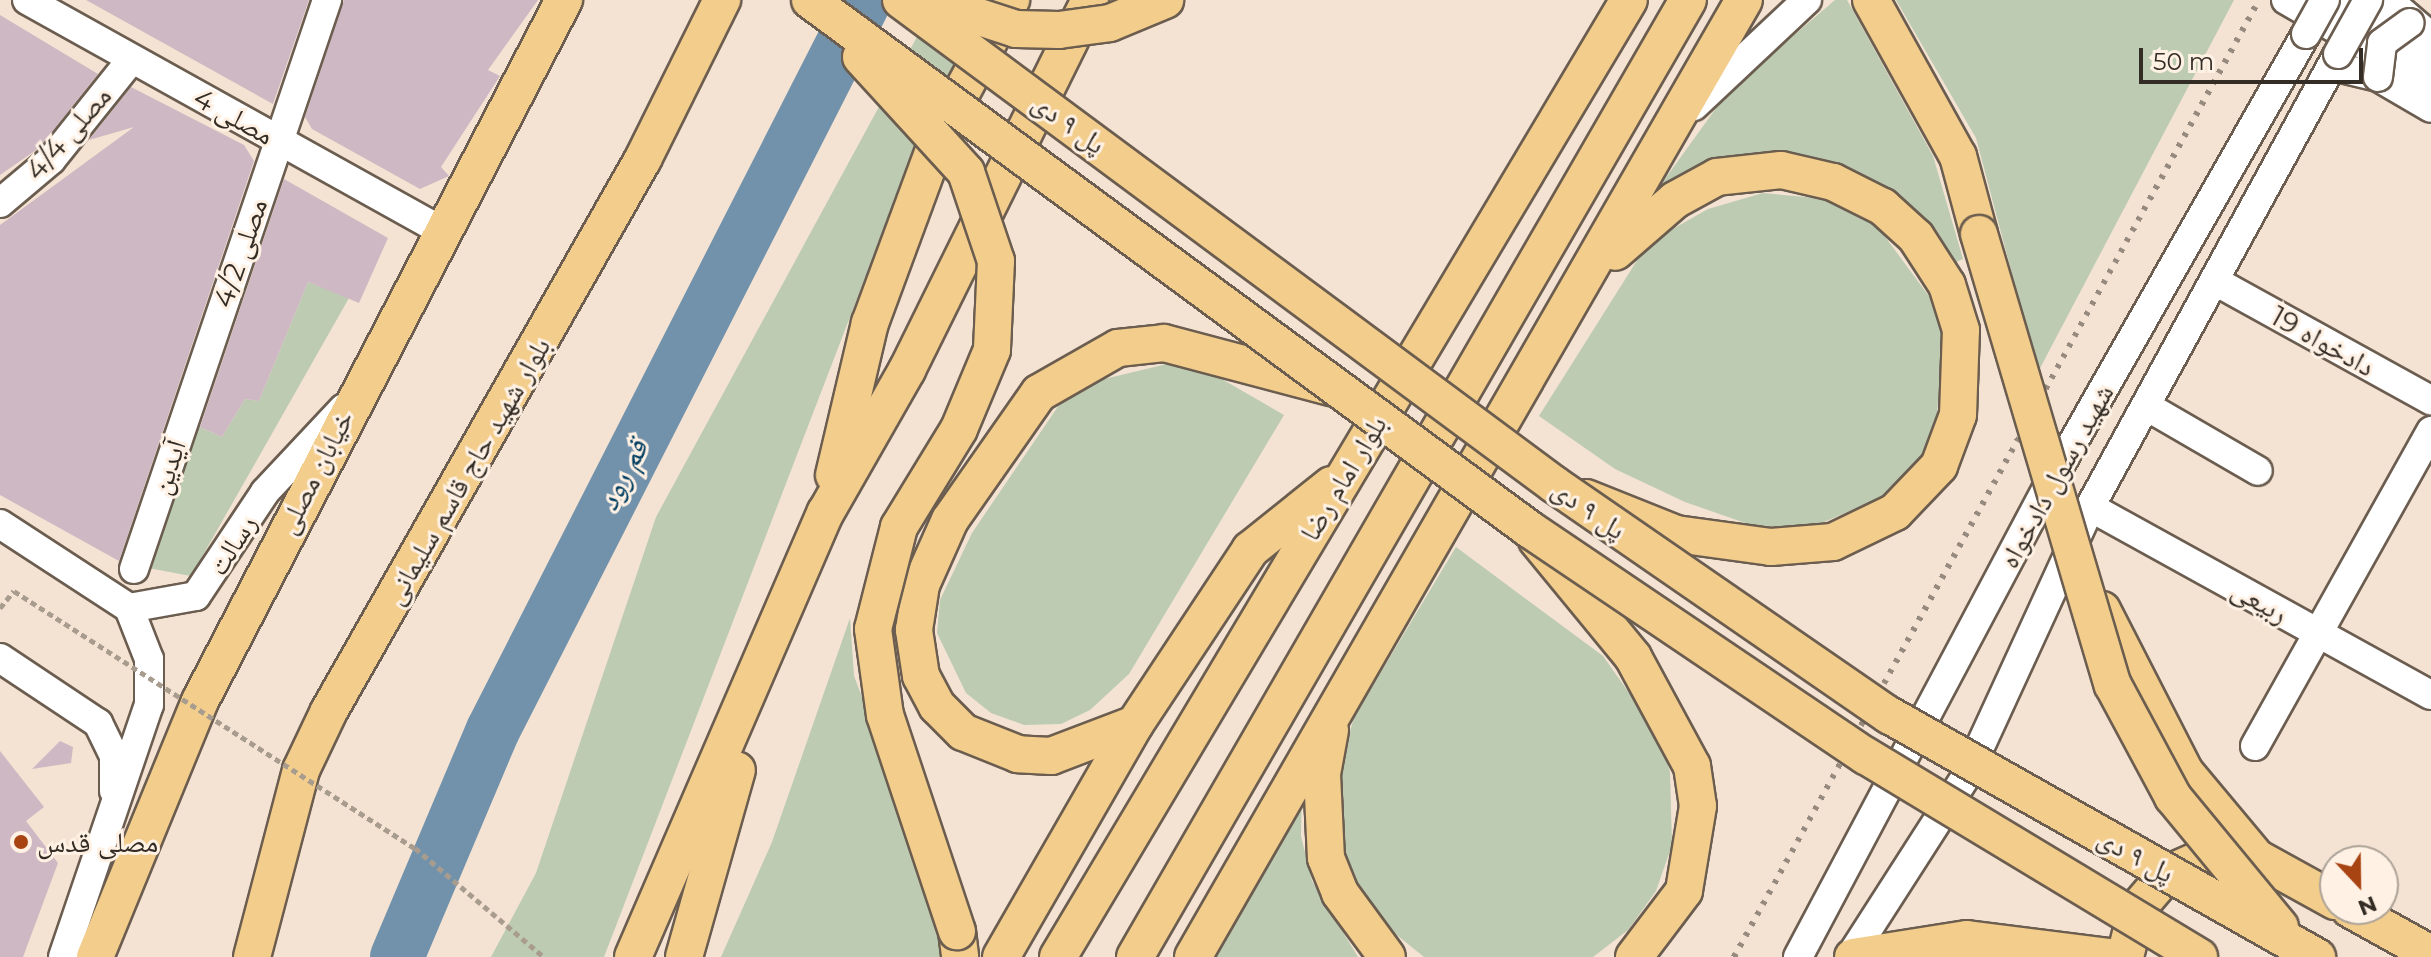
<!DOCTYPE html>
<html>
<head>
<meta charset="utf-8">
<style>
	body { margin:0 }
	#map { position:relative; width:2431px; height:957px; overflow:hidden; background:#f4e3d3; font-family:Montserrat,"Noto Naskh Arabic",sans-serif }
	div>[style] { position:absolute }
	.green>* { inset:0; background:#bccbb1 }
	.river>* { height:54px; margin:-27px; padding:0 27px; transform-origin:27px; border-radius:27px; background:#7292ab }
	.building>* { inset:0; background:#ceb8c3 }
	.path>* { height:5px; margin-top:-2.5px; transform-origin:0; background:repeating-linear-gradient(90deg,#a89c8f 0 6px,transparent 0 10px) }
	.roads { filter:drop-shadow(2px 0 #6b5d4f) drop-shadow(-2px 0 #6b5d4f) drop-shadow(0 2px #6b5d4f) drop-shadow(0 -2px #6b5d4f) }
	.minor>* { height:28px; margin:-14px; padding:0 14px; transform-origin:14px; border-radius:14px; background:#fff }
	.major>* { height:36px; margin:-18px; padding:0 18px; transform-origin:18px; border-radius:18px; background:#f3cd8b }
	.rail>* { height:6px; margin-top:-3px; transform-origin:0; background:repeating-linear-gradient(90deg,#968a7f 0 4px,transparent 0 12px) }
	.path-bridge>* { height:5px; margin-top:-2.5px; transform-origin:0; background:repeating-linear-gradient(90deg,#a89c8f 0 6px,transparent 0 10px) }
	.bridges { filter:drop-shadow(2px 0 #6b5d4f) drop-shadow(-2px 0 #6b5d4f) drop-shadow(0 2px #6b5d4f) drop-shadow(0 -2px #6b5d4f) }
	.minor-bridge>* { height:28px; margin:-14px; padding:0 14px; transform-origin:14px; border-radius:14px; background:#fff }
	.major-bridge>* { height:36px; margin:-18px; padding:0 18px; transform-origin:18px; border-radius:18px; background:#f3cd8b }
	.dots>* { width:22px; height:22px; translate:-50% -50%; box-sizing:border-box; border:4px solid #fff1e4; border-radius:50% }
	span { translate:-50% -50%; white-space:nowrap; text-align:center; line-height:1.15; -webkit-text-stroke:6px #fff1e4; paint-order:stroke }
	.street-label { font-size:28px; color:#332d26 }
	.poi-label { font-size:28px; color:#332d26 }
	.left { translate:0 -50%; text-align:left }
	.water-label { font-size:30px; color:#003e61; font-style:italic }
	.north { position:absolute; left:2319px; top:845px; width:80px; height:80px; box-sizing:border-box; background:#fff1e4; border:2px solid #ada398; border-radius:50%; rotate:158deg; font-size:22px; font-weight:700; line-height:32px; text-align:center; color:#332d26 }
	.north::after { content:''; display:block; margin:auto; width:28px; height:36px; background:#a84312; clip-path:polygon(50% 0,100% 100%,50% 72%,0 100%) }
	.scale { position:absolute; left:2139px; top:48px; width:224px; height:36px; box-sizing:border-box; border:4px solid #332d26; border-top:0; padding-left:10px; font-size:24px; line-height:28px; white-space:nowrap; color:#332d26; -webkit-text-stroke:6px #fff1e4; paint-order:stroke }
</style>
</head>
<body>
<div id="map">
	<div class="green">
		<i style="clip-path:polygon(937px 0,996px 0,913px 153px,604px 957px,491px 957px,536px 873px,656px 517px)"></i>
		<i style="clip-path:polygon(1835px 0,1847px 0,1933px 156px,1963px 259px,1954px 263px,1922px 220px,1711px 164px,1662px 183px,1727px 93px)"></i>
		<i style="clip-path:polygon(1896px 0,2234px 0,2038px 372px,1976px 138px)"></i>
		<i style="clip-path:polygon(1763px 193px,1827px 199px,1872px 219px,1931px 299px,1943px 332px,1936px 427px,1920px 460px,1887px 495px,1810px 528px,1751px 525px,1685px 502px,1615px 469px,1539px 416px,1648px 243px,1708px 209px)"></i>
		<i style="clip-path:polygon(308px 282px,349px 298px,191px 576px,148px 568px,191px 423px,222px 437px,245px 399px,259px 401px)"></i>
		<i style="clip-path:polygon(1167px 364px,1213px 374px,1284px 415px,1129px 674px,1090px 710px,1061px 724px,1024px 725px,991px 713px,966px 693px,937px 633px,940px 600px,972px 533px,1059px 405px,1096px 381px)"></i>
		<i style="clip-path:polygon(1456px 547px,1603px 656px,1658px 734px,1670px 772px,1672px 845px,1656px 891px,1628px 930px,1593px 957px,1424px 957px,1377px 919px,1352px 882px,1338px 832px,1339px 771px,1354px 717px)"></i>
		<i style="clip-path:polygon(850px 618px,854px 676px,938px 898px,944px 957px,721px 957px,772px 842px)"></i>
		<i style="clip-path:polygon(1302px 784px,1301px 836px,1312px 881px,1358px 957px,1204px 957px)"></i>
	</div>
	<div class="river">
		<i style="left:397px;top:957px;width:246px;rotate:-67.1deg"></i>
		<i style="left:493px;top:730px;width:819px;rotate:-63deg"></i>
	</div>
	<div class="building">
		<i style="clip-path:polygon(86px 0,309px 0,273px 104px)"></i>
		<i style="clip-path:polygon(344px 0,538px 0,488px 70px,500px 76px,441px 167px,449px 176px,420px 189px,312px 129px,305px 117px)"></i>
		<i style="clip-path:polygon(0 15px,98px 74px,39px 148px,0 175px)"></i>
		<i style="clip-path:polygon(131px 87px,244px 145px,254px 161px,119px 561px,0 495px,0 225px,134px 127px,89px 140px)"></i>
		<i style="clip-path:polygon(284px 179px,388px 238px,359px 303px,308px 282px,259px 401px,245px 399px,222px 437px,200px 427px)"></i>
		<i style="clip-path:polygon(60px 741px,73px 747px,71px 763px,32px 769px)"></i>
		<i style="clip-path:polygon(0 751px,44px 807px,26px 821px,58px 863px,23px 957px,0 957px)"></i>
	</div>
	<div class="path">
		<i style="left:0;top:608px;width:22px;rotate:-51deg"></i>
	</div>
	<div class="roads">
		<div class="minor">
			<i style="left:27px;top:0;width:474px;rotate:29.1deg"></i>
			<i style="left:2286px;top:0;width:168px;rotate:30.1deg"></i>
			<i style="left:2337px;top:0;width:110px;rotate:31.2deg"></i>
			<i style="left:2388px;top:0;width:55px;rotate:40.6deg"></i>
			<i style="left:2332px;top:66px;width:47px;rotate:13.4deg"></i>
			<i style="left:2378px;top:77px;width:61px;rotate:30.3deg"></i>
			<i style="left:1694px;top:106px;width:155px;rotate:-43.2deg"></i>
			<i style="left:0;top:203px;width:67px;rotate:-40.1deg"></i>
			<i style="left:51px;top:160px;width:129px;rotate:-51.3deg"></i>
			<i style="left:2215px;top:281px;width:247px;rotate:28.9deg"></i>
			<i style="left:2146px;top:406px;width:129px;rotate:30.1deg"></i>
			<i style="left:2090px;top:507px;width:389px;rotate:28.9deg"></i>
			<i style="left:0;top:524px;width:154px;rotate:33.1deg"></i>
			<i style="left:129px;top:608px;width:68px;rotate:-10.2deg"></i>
			<i style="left:196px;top:596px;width:125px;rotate:-56.4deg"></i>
			<i style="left:265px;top:492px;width:115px;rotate:-46.8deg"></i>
			<i style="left:134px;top:569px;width:601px;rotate:-71.26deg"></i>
			<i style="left:0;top:658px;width:118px;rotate:33.6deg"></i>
			<i style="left:98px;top:723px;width:37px;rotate:64deg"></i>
			<i style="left:114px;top:756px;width:35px;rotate:90deg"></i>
			<i style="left:2255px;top:746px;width:361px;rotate:-60.8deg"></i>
			<i style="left:63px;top:957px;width:266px;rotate:-71.2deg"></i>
			<i style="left:149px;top:705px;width:46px;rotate:-90deg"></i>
			<i style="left:149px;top:659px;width:55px;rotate:-111.4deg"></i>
			<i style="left:1798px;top:957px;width:531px;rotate:-62.04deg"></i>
			<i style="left:2047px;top:488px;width:523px;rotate:-60.3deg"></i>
			<i style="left:1850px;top:957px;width:216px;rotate:-57.3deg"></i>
			<i style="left:1967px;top:775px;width:295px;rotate:-65.3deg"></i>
			<i style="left:2090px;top:507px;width:516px;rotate:-61.3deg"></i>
		</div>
		<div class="major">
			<i style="left:1871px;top:0;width:179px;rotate:60.9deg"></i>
			<i style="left:1958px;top:156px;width:81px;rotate:74.9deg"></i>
			<i style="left:834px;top:475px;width:156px;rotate:-76.7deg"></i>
			<i style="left:870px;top:323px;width:205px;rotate:-69.7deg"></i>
			<i style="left:941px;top:131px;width:149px;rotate:-61.9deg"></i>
			<i style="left:1586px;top:498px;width:97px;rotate:21.8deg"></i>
			<i style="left:1676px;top:534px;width:96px;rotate:7.8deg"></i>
			<i style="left:1771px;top:547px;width:62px;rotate:-4.6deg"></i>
			<i style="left:1833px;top:542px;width:69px;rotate:-25.8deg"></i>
			<i style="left:1895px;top:512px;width:64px;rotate:-46.3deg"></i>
			<i style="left:1939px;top:466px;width:54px;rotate:-69.6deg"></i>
			<i style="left:1958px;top:415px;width:85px;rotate:-88deg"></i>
			<i style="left:1961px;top:330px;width:47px;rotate:-107.3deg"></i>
			<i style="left:1947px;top:285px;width:57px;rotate:-122.9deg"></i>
			<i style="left:1916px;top:237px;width:45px;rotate:-137.7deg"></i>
			<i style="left:1883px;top:207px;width:56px;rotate:-153.4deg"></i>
			<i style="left:1833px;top:182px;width:53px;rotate:-167deg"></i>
			<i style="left:1781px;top:170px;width:64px;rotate:173.8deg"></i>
			<i style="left:1717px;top:177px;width:48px;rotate:151.3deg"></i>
			<i style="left:1675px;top:200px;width:79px;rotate:139.1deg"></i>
			<i style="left:1537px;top:540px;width:151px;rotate:50.6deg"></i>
			<i style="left:1633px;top:657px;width:124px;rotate:61.6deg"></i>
			<i style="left:1692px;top:766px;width:40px;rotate:81.5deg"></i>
			<i style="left:1698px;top:806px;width:86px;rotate:99.4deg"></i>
			<i style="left:1684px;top:891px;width:83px;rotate:127.1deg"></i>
			<i style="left:2102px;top:610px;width:182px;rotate:62.9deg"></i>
			<i style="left:2185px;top:772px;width:112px;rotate:50.1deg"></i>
			<i style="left:2257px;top:858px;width:89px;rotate:28.9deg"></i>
			<i style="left:1135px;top:724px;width:90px;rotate:159.1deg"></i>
			<i style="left:1051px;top:756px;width:33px;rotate:-177deg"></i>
			<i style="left:1018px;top:754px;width:59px;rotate:-158.2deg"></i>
			<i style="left:963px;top:732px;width:37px;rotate:-135deg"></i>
			<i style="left:937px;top:706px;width:34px;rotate:-118deg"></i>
			<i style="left:921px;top:676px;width:47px;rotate:-98.7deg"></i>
			<i style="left:914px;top:630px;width:46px;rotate:-81.2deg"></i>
			<i style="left:921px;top:585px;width:71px;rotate:-66deg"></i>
			<i style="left:950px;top:520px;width:155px;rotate:-55deg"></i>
			<i style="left:1039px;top:393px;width:91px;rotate:-29.7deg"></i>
			<i style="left:1118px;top:348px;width:46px;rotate:-6.2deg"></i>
			<i style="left:1164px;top:343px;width:173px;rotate:14.8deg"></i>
			<i style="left:1330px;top:730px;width:45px;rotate:100.3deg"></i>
			<i style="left:1322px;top:774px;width:84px;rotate:87.3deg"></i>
			<i style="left:1326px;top:858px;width:38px;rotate:68deg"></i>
			<i style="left:1340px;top:893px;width:79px;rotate:53.7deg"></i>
			<i style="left:2350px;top:909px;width:93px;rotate:29.1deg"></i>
			<i style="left:957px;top:931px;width:26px;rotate:83deg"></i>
			<i style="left:95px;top:957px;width:277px;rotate:-67.7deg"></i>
			<i style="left:200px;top:701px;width:790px;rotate:-62.56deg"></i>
			<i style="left:252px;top:957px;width:193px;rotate:-75.3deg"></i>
			<i style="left:301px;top:770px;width:65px;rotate:-64.6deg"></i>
			<i style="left:329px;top:711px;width:635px;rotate:-60.37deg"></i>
			<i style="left:643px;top:159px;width:178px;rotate:-63.6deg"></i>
			<i style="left:633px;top:957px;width:485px;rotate:-66.6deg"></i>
			<i style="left:826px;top:512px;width:163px;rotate:-60.3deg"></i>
			<i style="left:907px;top:370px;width:413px;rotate:-63.7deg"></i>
			<i style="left:684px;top:957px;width:194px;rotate:-74.2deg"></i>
			<i style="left:1001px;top:957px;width:269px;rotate:-60.1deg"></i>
			<i style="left:1135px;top:724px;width:209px;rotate:-56.5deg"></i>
			<i style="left:1250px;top:550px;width:104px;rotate:-38.7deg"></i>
			<i style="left:1058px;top:957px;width:1114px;rotate:-59.18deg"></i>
			<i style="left:1135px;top:957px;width:1105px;rotate:-59.98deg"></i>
			<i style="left:1193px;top:957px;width:1104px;rotate:-60.07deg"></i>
			<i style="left:1853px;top:957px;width:115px;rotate:-9deg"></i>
			<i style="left:1967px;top:939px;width:144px;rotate:7.2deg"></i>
			<i style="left:2125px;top:957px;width:49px;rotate:-76deg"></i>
			<i style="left:2137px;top:909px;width:46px;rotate:-49.4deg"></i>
			<i style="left:2167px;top:874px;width:47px;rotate:-23.8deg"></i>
			<i style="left:2210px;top:855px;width:38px;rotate:3deg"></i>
		</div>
	</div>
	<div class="rail">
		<i style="left:1734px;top:957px;width:1092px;rotate:-61.25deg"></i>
	</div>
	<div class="path-bridge">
		<i style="left:14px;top:591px;width:476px;rotate:32.7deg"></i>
		<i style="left:415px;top:848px;width:169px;rotate:40.2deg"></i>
	</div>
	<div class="bridges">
		<div class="minor-bridge">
			<i style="left:2306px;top:34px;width:39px;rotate:-61deg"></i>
			<i style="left:2338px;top:54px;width:62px;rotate:-60.9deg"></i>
			<i style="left:2378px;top:77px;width:34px;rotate:-83deg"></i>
			<i style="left:2382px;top:43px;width:34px;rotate:-36deg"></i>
		</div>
		<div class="major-bridge">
			<i style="left:810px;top:0;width:893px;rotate:36.34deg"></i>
			<i style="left:1529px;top:529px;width:406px;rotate:34deg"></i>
			<i style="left:1866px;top:756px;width:389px;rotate:31.1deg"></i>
			<i style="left:901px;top:0;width:814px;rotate:36.56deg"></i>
			<i style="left:1555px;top:485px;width:406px;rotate:34.6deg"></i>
			<i style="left:1889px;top:715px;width:492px;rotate:29.5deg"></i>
			<i style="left:927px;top:0;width:94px;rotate:18deg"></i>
			<i style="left:1016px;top:29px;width:43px;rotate:1.3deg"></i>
			<i style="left:1059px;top:30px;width:51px;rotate:-7.8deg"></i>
			<i style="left:1110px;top:23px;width:60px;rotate:-22.7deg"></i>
			<i style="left:861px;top:57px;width:156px;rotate:47.6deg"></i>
			<i style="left:966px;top:172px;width:94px;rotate:71.4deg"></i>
			<i style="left:996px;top:261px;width:89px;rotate:92.6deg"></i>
			<i style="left:992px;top:350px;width:86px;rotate:112.7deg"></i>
			<i style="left:959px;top:429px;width:115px;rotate:121.5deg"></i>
			<i style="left:899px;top:527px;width:105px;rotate:104.3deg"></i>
			<i style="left:873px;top:629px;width:87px;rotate:82.1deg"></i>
			<i style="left:885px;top:715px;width:228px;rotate:71.6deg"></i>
			<i style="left:1979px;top:234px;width:470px;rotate:73.5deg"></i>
			<i style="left:2113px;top:685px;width:127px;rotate:61.8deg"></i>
			<i style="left:2173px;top:797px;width:168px;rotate:50.5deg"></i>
		</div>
	</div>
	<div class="dots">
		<i style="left:21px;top:842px;background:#a84312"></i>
	</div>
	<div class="street-label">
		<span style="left:234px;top:116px;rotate:29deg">مصلی 4</span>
		<span style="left:1069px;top:123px;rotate:36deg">پل ۹ دی</span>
		<span style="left:68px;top:133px;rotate:-49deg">مصلی 4/4</span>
		<span style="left:240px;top:253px;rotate:-71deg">مصلی 4/2</span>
		<span style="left:2323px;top:341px;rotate:29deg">دادخواه 19</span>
		<span style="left:168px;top:467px;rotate:-72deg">آیدین</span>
		<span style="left:467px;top:471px;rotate:-60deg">بلوار شهید حاج قاسم سلیمانی</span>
		<span style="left:315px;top:472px;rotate:-63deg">خیابان مصلی</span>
		<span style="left:2056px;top:476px;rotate:-61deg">شهید رسول دادخواه</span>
		<span style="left:1343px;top:478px;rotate:-59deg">بلوار امام رضا</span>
		<span style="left:1589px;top:509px;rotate:35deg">پل ۹ دی</span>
		<span style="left:232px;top:545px;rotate:-58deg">رسالت</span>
		<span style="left:2260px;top:601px;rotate:29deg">ربیعی</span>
		<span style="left:2136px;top:855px;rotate:29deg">پل ۹ دی</span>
	</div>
	<div class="poi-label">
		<span class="left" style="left:37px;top:842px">مصلی قدس</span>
	</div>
	<div class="water-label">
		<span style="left:623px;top:475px;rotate:-63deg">قم رود</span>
	</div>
	<div class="north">N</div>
	<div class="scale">50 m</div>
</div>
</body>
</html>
